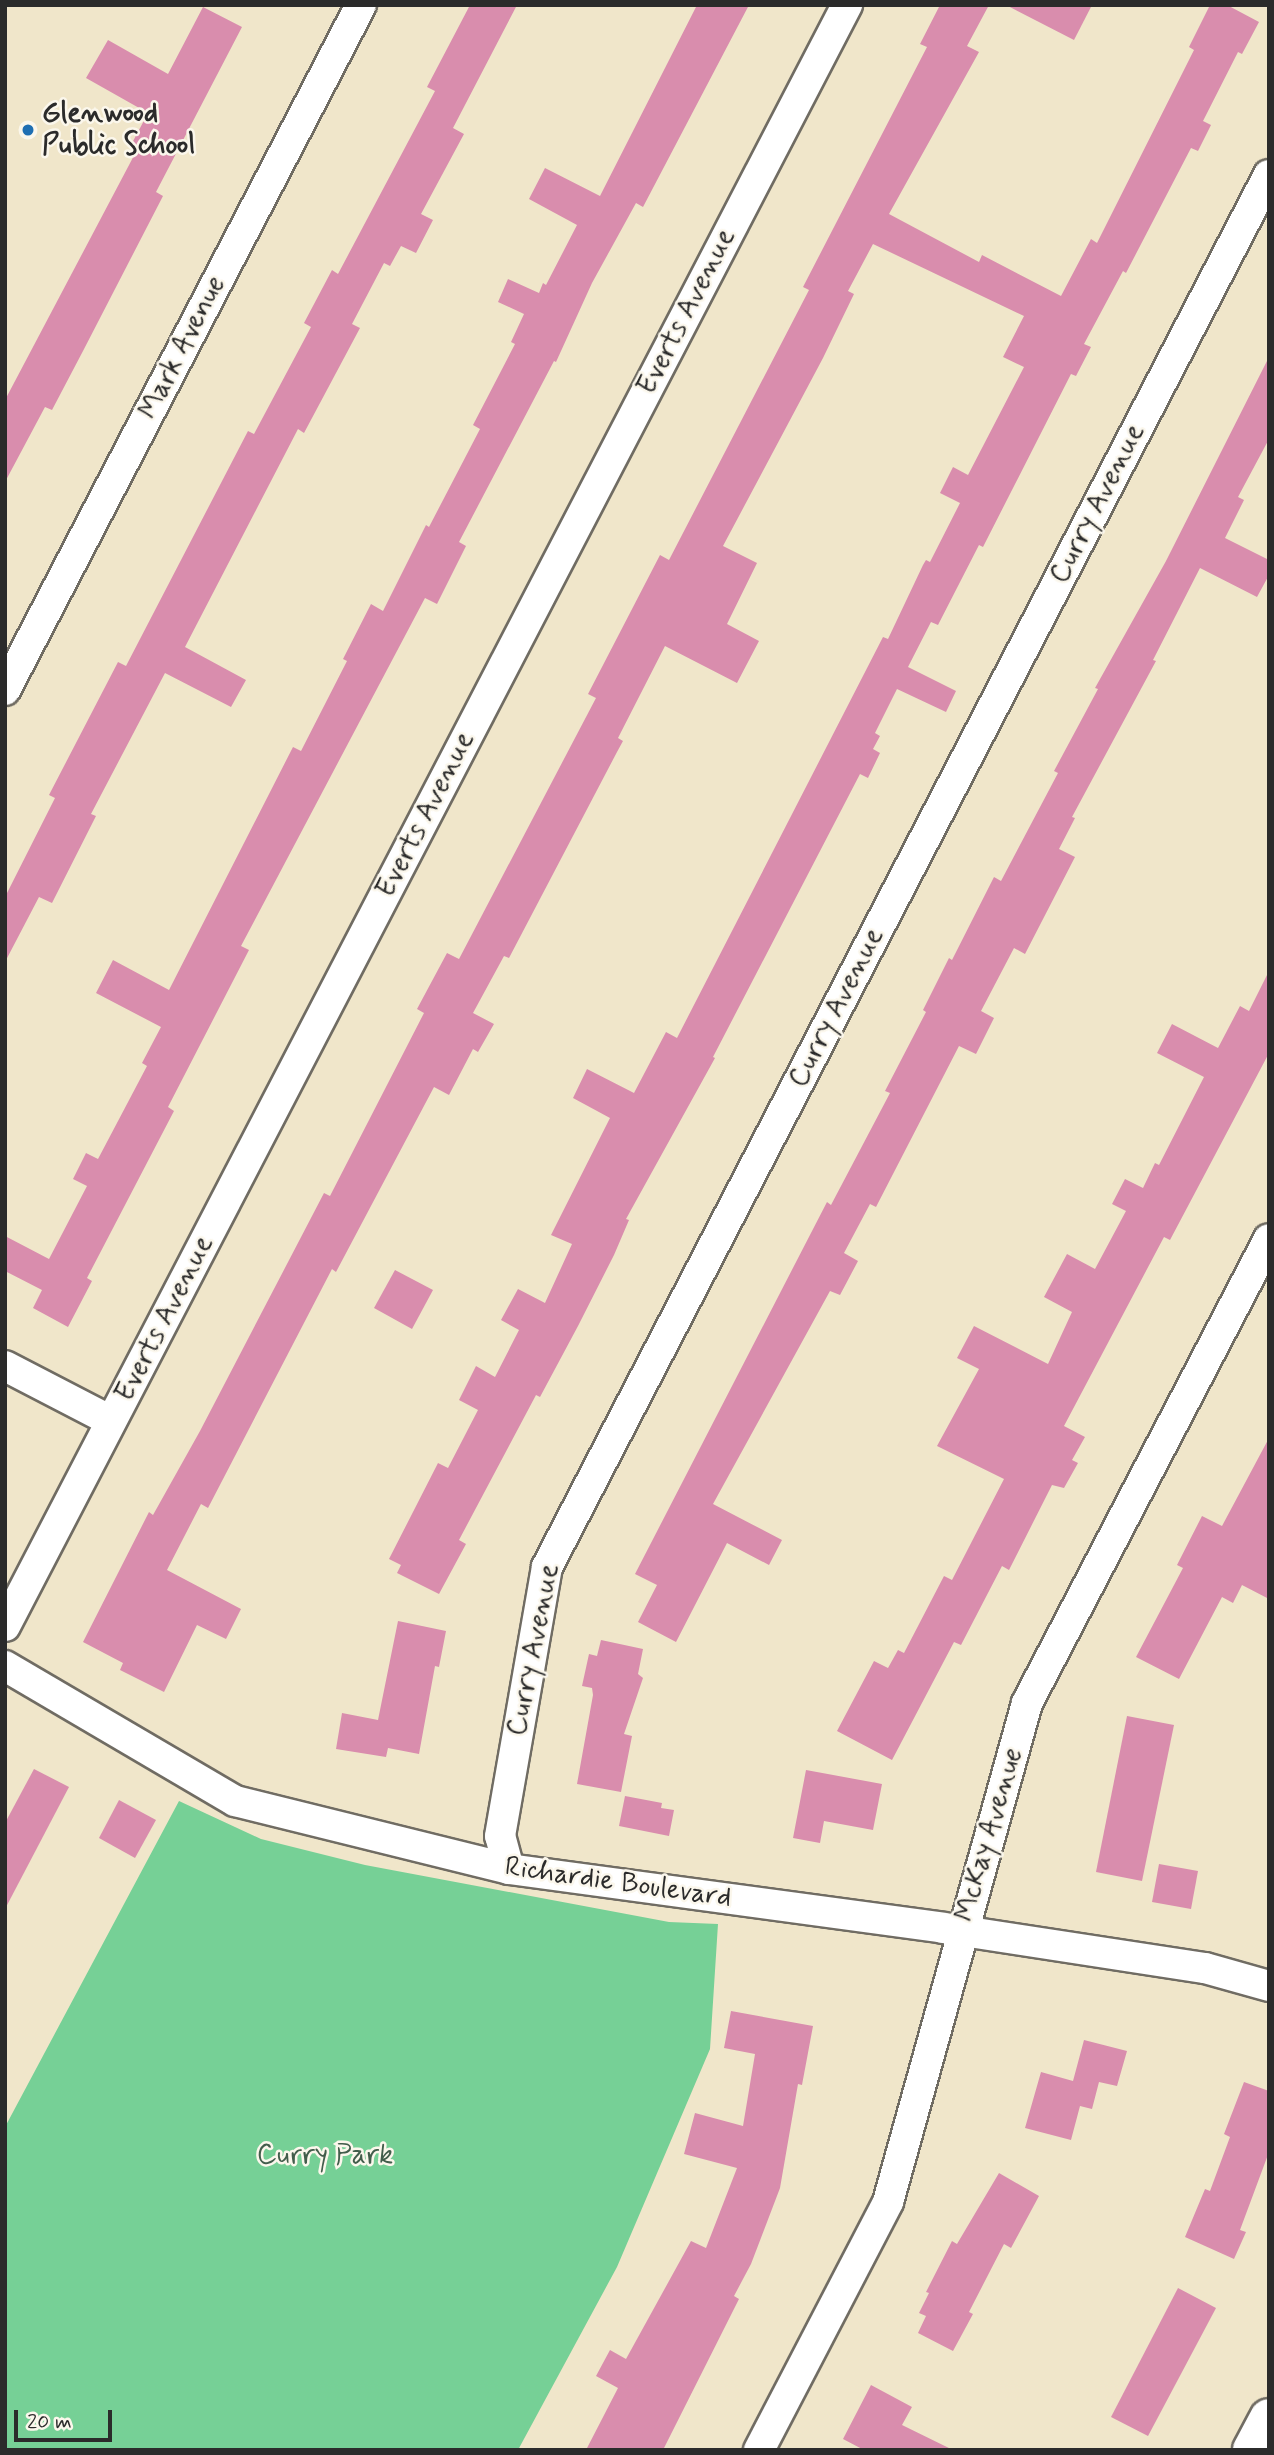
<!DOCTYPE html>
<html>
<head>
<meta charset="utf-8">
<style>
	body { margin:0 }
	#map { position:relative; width:1274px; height:2455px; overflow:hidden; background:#f0e6ca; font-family:Mynerve,sans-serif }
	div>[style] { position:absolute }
	.green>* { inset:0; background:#76d096 }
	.building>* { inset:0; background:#d98dad }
	.roads { filter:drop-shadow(2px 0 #706c63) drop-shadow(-2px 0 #706c63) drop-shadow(0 2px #706c63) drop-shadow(0 -2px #706c63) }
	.street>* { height:30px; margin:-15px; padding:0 15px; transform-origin:15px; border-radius:15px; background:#fff }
	.secondary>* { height:38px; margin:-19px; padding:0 19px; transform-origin:19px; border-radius:19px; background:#fff }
	.dots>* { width:19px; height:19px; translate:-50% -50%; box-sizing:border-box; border:4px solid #fbf7ec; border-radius:50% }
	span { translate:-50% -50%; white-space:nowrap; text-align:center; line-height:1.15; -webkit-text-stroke:5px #fbf7ec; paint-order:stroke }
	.poi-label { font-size:28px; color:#2b2b2b; font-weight:700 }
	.left { translate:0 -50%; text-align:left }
	.street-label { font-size:28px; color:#2b2b2b }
	.park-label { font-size:28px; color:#425d4b }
	.frame { position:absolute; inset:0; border:7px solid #2b2b2b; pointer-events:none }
	.scale { position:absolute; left:14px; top:2410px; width:98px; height:32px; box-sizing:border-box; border:4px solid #2b2b2b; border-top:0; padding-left:9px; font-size:21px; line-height:24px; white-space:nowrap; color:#2b2b2b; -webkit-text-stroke:5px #fbf7ec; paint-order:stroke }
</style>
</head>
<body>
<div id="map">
	<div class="green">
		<i style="clip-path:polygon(179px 1801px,261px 1839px,365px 1865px,669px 1922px,718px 1924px,710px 2049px,617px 2267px,518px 2450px,5px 2450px,5px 2127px)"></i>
	</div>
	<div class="building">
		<i style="clip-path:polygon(470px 5px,517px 5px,453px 128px,464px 134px,421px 214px,433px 220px,416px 253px,401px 246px,390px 266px,384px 263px,352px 324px,360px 328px,304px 433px,298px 429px,185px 647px,246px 680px,231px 707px,165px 673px,91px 814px,96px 816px,52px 903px,39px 897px,5px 962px,5px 897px,55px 798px,49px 795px,118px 662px,126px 666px,248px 431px,254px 434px,311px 327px,304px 323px,332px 270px,338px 274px,435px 91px,427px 87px)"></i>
		<i style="clip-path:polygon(697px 5px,749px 5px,643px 207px,636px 203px,592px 283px,556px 362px,554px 361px,459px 542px,466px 546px,437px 604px,425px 598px,241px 946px,249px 950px,168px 1107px,174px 1111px,87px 1278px,92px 1281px,68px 1327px,33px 1308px,42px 1290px,5px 1271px,5px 1236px,49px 1259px,87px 1186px,73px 1179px,86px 1153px,98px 1159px,147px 1066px,142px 1063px,161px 1027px,96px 993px,113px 960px,169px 990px,293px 747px,301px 751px,347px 661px,343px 659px,371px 604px,383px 611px,426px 525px,429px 527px,480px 429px,473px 425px,515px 344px,511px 342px,524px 314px,498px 302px,508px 279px,539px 293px,543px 283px,546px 285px,577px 225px,529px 199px,545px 168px,600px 196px)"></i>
		<i style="clip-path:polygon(940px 5px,989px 5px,967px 46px,979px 52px,889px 214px,979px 262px,982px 255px,1061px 296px,1091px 239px,1097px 243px,1194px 50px,1189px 47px,1210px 5px,1227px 5px,1259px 22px,1242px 54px,1238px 52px,1203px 121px,1211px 125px,1198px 151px,1191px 148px,1126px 273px,1123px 271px,1084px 344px,1091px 347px,1076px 376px,1071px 374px,983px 547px,979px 545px,938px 625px,931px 622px,908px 667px,956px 691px,946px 712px,897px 689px,875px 733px,880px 736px,873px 749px,880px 753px,868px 778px,860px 774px,713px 1057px,715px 1058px,626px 1219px,629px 1220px,614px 1255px,578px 1326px,540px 1397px,536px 1395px,459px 1540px,466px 1544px,439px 1594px,397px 1573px,401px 1565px,389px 1559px,438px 1463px,448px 1468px,478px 1410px,459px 1400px,476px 1366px,495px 1377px,519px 1330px,501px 1320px,518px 1289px,545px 1303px,572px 1244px,551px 1235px,610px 1118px,573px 1098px,587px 1069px,634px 1093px,666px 1032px,677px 1038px,883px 637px,888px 639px,923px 565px,926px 560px,930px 562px,960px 503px,940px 493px,953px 467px,968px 475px,1024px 367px,1003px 357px,1024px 316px,873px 244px,848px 291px,854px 294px,823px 358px,723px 546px,757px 563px,727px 624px,759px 641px,737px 683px,665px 646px,618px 738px,623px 741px,617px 752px,509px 958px,504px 956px,473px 1013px,494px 1024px,478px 1052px,473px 1049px,449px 1095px,434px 1087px,336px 1272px,332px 1269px,208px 1508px,201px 1504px,167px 1570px,241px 1609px,226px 1639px,197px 1625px,164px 1692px,120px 1670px,123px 1663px,83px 1642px,149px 1512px,153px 1515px,200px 1431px,324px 1193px,330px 1196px,424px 1013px,417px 1009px,447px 953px,459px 959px,596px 698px,588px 694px,660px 555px,669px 560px,809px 290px,803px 287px,927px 47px,920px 44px)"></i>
		<i style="clip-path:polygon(1006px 5px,1092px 5px,1074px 40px)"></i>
		<i style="clip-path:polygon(203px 7px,242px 27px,156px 192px,163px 196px,83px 351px,52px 410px,45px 407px,5px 482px,5px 400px,138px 148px,131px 145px,148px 113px,86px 78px,108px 40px,168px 74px)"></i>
		<i style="clip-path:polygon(1269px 357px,1269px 439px,1238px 497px,1244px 500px,1225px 538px,1269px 560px,1269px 575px,1257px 597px,1200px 568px,1153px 660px,1156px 661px,1072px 817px,1075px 818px,1059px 849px,1075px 857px,1025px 954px,1014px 948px,981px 1011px,994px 1018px,976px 1054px,959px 1046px,876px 1207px,870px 1204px,844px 1253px,858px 1261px,840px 1295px,830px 1291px,713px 1504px,782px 1540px,769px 1565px,727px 1543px,676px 1642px,638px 1622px,657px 1585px,635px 1574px,827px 1202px,831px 1205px,890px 1093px,885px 1091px,926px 1012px,923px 1010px,949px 958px,952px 960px,994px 877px,1001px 881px,1058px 773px,1054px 771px,1098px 689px,1095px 688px,1166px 561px)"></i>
		<i style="clip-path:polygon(1269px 971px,1269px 1053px,1170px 1240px,1164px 1237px,1064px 1426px,1085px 1437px,1072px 1460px,1078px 1463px,1064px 1488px,1052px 1485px,1009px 1570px,1002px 1566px,961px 1645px,954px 1642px,892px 1760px,837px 1731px,874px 1661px,888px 1668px,898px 1650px,904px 1653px,944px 1576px,952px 1580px,1004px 1479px,937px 1446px,979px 1369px,957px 1358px,974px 1326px,1048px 1364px,1072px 1312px,1044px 1297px,1067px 1254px,1095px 1269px,1126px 1211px,1112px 1204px,1125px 1179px,1143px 1188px,1155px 1163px,1159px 1165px,1204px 1077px,1157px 1053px,1172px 1024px,1218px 1048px,1240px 1006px,1249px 1011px)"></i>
		<i style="clip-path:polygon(395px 1270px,433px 1290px,412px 1329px,374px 1308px)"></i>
		<i style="clip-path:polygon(1269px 1438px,1269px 1599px,1242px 1585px,1233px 1603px,1222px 1597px,1179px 1679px,1136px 1657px,1183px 1568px,1177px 1565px,1202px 1516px,1222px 1526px)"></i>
		<i style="clip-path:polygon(398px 1621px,446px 1631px,439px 1667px,435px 1666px,419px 1754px,388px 1748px,386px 1757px,336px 1749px,342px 1713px,378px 1720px)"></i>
		<i style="clip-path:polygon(601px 1640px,643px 1649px,638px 1674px,643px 1678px,624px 1734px,632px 1736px,621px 1792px,577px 1784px,593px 1695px,592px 1688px,582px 1686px,589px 1654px,597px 1656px)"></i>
		<i style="clip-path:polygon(1127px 1716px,1174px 1725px,1142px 1881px,1096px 1872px)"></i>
		<i style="clip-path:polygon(34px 1769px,69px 1787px,5px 1909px,5px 1823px)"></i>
		<i style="clip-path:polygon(806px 1770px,882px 1784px,873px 1830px,824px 1821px,820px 1843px,793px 1838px)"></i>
		<i style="clip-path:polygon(625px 1796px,662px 1803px,661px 1808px,674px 1810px,669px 1836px,619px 1826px)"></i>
		<i style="clip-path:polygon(119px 1800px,156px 1820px,135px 1858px,99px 1838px)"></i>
		<i style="clip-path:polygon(1159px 1864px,1198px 1871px,1191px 1909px,1152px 1902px)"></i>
		<i style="clip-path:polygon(731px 2011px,813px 2026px,802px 2085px,798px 2084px,780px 2188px,751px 2264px,734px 2296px,739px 2299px,663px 2450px,586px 2450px,618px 2388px,596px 2376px,610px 2350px,626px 2359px,691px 2241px,706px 2248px,737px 2168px,684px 2154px,695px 2113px,743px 2126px,755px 2054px,724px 2048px)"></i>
		<i style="clip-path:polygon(1084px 2040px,1127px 2051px,1117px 2086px,1099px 2082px,1092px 2109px,1080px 2106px,1071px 2140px,1025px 2128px,1041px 2072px,1073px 2081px)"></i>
		<i style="clip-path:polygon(1244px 2082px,1269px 2091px,1269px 2152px,1240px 2230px,1246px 2232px,1234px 2259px,1185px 2237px,1205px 2189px,1210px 2191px,1230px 2137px,1224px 2134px)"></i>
		<i style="clip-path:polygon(999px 2173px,1039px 2196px,1011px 2248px,1004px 2244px,969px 2312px,973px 2314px,953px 2351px,918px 2333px,926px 2316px,919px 2313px,929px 2293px,926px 2292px,952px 2241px,957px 2244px)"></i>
		<i style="clip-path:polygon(1178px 2288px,1216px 2308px,1148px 2436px,1111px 2417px)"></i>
		<i style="clip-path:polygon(871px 2385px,912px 2407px,902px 2425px,953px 2450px,864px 2450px,843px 2439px)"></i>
	</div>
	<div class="roads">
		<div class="street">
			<i style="left:5px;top:690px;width:772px;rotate:-62.54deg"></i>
			<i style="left:5px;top:1366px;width:119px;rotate:27.4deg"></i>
			<i style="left:5px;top:1626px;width:1827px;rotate:-62.55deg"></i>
			<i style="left:5px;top:1666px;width:267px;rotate:30.4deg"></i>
			<i style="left:235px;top:1801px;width:282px;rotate:13.9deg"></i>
			<i style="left:509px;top:1869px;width:438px;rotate:7.7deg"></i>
			<i style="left:943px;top:1928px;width:265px;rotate:8.7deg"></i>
			<i style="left:1205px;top:1968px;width:66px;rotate:15.7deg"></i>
			<i style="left:509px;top:1869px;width:34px;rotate:-105deg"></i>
			<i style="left:500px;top:1836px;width:273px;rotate:-80.1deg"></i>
			<i style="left:547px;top:1567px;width:1568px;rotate:-62.59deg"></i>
			<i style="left:759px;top:2450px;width:280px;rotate:-62.5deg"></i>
			<i style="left:888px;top:2202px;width:518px;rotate:-74.43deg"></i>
			<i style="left:1027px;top:1703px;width:523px;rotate:-62.46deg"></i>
		</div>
		<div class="secondary">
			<i style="left:1252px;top:2450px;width:36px;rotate:-62deg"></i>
		</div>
	</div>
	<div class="dots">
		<i style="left:28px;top:130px;background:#1f6fb2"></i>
	</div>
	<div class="poi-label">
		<span class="left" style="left:42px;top:130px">Glenwood<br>Public School</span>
	</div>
	<div class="street-label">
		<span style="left:687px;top:312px;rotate:-63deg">Everts Avenue</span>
		<span style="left:183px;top:348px;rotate:-63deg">Mark Avenue</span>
		<span style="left:1098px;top:504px;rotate:-63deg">Curry Avenue</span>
		<span style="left:426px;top:815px;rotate:-63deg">Everts Avenue</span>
		<span style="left:837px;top:1008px;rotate:-63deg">Curry Avenue</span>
		<span style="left:165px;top:1319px;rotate:-63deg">Everts Avenue</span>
		<span style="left:534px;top:1650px;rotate:-79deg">Curry Avenue</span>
		<span style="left:990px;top:1835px;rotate:-74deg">McKay Avenue</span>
		<span style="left:618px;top:1883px;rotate:8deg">Richardie Boulevard</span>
	</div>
	<div class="park-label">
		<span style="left:325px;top:2156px">Curry Park</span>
	</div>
	<div class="frame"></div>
	<div class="scale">20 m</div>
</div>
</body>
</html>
